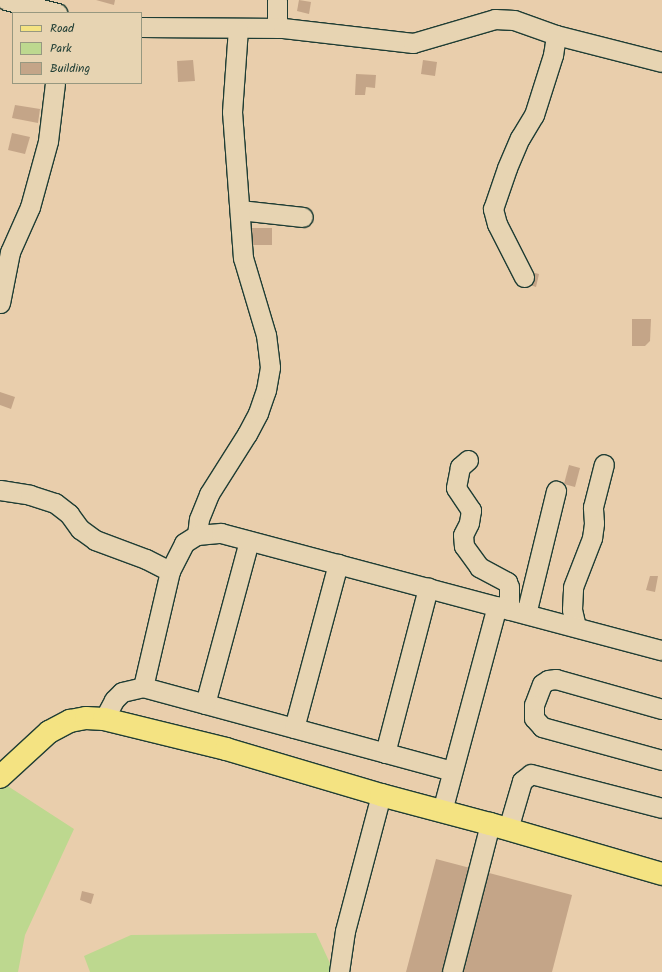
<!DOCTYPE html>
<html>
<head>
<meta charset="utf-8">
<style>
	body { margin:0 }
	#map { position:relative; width:662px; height:972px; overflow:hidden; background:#e9ceac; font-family:Kalam,sans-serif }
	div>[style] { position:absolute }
	.green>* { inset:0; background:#bdd88f }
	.building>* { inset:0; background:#c4a588 }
	.roads { filter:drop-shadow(1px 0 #1f3d34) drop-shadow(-1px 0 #1f3d34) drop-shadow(0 1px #1f3d34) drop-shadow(0 -1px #1f3d34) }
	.minor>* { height:19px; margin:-9.5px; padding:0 9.5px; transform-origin:9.5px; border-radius:9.5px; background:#e7d4b2 }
	.major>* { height:22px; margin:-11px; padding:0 11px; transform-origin:11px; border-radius:11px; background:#f4e382 }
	span { translate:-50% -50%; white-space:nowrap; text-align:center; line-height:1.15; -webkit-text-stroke:3.5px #e7d4b2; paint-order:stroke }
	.legend { position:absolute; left:12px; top:12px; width:130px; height:72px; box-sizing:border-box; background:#e7d4b2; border:1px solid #979880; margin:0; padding:5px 7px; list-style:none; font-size:12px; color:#1f3d34 }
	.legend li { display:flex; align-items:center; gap:8px; height:20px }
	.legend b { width:20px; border:1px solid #979880 }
</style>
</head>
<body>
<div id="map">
	<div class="green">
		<i style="clip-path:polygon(0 781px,74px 829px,25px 935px,18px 972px,0 972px)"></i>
		<i style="clip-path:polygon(316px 933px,334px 972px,90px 972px,84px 956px,131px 935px)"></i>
	</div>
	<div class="building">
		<i style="clip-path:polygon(96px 0,115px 0,114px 5px)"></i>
		<i style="clip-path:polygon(299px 0,311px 2px,309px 14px,297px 11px)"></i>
		<i style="clip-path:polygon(193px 60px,195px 81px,178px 82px,177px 61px)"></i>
		<i style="clip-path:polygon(423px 60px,437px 62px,435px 76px,421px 74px)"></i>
		<i style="clip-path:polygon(356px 74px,376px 75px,375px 88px,366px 87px,365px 95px,355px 95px)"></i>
		<i style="clip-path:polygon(15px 105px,40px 109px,38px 123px,12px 118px)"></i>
		<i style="clip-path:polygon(12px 133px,30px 137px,25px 154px,8px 150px)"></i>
		<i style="clip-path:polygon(252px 228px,272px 228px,272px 245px,252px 245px)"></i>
		<i style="clip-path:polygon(527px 271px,539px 274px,536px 287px,524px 283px)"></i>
		<i style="clip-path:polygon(632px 319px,651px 319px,650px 341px,645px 346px,632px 346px)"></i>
		<i style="clip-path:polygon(0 392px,15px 397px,11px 409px,0 405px)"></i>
		<i style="clip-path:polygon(569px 465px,580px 468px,575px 487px,564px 484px)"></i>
		<i style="clip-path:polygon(650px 576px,658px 576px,655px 592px,646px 590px)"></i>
		<i style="clip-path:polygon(436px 859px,572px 895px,552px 972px,406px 972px)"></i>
		<i style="clip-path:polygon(82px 891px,94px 894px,91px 904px,80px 900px)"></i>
	</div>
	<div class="roads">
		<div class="minor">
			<i style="left:6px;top:0;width:53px;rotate:14.3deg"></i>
			<i style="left:277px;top:0;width:28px;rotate:90deg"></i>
			<i style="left:141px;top:27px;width:142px;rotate:0.4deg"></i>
			<i style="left:283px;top:28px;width:131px;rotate:6.6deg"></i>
			<i style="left:413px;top:43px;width:85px;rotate:-16.3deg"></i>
			<i style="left:495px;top:19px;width:19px;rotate:3deg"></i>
			<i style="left:514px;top:20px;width:45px;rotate:19.7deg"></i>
			<i style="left:556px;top:35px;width:109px;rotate:14.3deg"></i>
			<i style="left:240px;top:210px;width:63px;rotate:6.3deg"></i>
			<i style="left:524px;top:277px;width:59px;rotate:-117deg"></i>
			<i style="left:497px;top:224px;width:16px;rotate:-105deg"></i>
			<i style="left:493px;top:209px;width:43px;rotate:-71.1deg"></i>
			<i style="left:507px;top:168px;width:33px;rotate:-67deg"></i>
			<i style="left:520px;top:138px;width:27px;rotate:-59deg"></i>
			<i style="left:534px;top:115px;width:63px;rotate:-72.4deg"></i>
			<i style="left:553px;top:55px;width:20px;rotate:-81deg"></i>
			<i style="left:0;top:303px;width:52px;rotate:-78.9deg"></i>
			<i style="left:10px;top:252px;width:49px;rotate:-66deg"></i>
			<i style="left:30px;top:207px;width:68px;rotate:-74.7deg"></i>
			<i style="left:48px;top:141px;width:58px;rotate:-83.1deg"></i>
			<i style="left:468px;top:460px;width:11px;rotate:139deg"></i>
			<i style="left:460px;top:467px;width:21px;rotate:101deg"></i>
			<i style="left:456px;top:488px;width:27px;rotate:56deg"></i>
			<i style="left:471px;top:510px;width:13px;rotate:99deg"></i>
			<i style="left:469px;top:523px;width:13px;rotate:117deg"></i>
			<i style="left:463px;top:535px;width:11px;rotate:85deg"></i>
			<i style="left:464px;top:546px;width:26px;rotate:54deg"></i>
			<i style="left:479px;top:567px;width:32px;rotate:28deg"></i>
			<i style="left:507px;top:582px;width:5px;rotate:68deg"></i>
			<i style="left:509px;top:587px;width:23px;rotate:90deg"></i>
			<i style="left:0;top:490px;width:30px;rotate:9deg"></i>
			<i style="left:30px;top:495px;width:26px;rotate:18deg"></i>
			<i style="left:55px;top:503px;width:18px;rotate:38deg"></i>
			<i style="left:69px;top:514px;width:19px;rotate:54deg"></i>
			<i style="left:80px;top:529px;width:19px;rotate:36deg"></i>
			<i style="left:95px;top:540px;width:54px;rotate:20.4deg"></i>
			<i style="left:146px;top:559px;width:27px;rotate:27deg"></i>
			<i style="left:197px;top:535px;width:16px;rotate:-83deg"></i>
			<i style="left:199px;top:519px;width:27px;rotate:-68deg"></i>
			<i style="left:209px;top:494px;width:71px;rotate:-57.7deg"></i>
			<i style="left:247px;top:434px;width:24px;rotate:-62deg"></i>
			<i style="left:258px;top:413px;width:24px;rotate:-71deg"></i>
			<i style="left:266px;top:390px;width:23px;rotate:-80deg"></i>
			<i style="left:270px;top:367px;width:32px;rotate:-97deg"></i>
			<i style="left:266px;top:335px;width:80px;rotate:-106.6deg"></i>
			<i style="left:243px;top:258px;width:146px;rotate:-94.3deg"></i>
			<i style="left:232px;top:112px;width:83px;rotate:-85.9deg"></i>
			<i style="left:526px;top:614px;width:127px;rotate:-76.3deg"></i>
			<i style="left:576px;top:627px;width:18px;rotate:-103deg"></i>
			<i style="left:572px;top:609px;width:22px;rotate:-87deg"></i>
			<i style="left:573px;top:587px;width:53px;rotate:-68.8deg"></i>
			<i style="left:592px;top:538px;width:15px;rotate:-82deg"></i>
			<i style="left:594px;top:523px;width:16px;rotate:-94deg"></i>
			<i style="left:593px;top:507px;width:44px;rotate:-75.7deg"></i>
			<i style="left:143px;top:687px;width:320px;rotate:15.2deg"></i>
			<i style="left:205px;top:704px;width:169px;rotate:-74.9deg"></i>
			<i style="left:662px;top:709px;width:110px;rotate:-164.2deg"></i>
			<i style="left:556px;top:679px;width:8px;rotate:173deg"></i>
			<i style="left:548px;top:680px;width:7px;rotate:146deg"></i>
			<i style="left:542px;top:684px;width:22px;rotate:111deg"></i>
			<i style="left:534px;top:705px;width:13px;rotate:90deg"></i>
			<i style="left:534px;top:718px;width:12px;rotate:48deg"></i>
			<i style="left:542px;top:727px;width:124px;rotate:15.4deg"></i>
			<i style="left:104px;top:719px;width:21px;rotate:-62deg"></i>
			<i style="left:114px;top:700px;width:11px;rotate:-45deg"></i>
			<i style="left:122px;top:692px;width:22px;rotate:-13deg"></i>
			<i style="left:143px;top:687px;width:119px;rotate:-76.9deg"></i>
			<i style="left:170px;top:571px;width:31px;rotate:-63deg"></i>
			<i style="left:184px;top:543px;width:15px;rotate:-32deg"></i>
			<i style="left:197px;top:535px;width:24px;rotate:-5deg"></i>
			<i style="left:221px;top:533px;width:456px;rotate:14.9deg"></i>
			<i style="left:294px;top:728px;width:170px;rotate:-75deg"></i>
			<i style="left:385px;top:753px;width:171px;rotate:-75.4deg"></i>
			<i style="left:442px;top:811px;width:212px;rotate:-75deg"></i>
			<i style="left:508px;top:829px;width:50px;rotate:-73.7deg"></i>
			<i style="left:522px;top:781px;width:11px;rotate:-38deg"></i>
			<i style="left:531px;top:774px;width:135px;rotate:14.5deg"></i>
			<i style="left:339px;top:972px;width:41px;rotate:-81.7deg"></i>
			<i style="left:345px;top:931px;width:141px;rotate:-75.2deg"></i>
			<i style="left:452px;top:972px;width:153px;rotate:-75.6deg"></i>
		</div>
		<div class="major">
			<i style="left:0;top:777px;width:67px;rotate:-42.6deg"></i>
			<i style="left:49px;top:732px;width:24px;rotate:-28deg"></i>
			<i style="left:70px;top:721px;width:16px;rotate:-11deg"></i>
			<i style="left:86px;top:718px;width:18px;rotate:3deg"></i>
			<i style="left:104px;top:719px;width:126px;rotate:13.8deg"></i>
			<i style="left:226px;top:749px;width:162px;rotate:16.5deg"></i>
			<i style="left:381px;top:795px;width:113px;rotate:14.9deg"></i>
			<i style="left:490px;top:824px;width:179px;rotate:16.2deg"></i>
		</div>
	</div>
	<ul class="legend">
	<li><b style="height:5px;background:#f4e382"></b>Road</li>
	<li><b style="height:11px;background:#bdd88f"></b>Park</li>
	<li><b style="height:11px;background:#c4a588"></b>Building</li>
	</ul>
</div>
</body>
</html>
